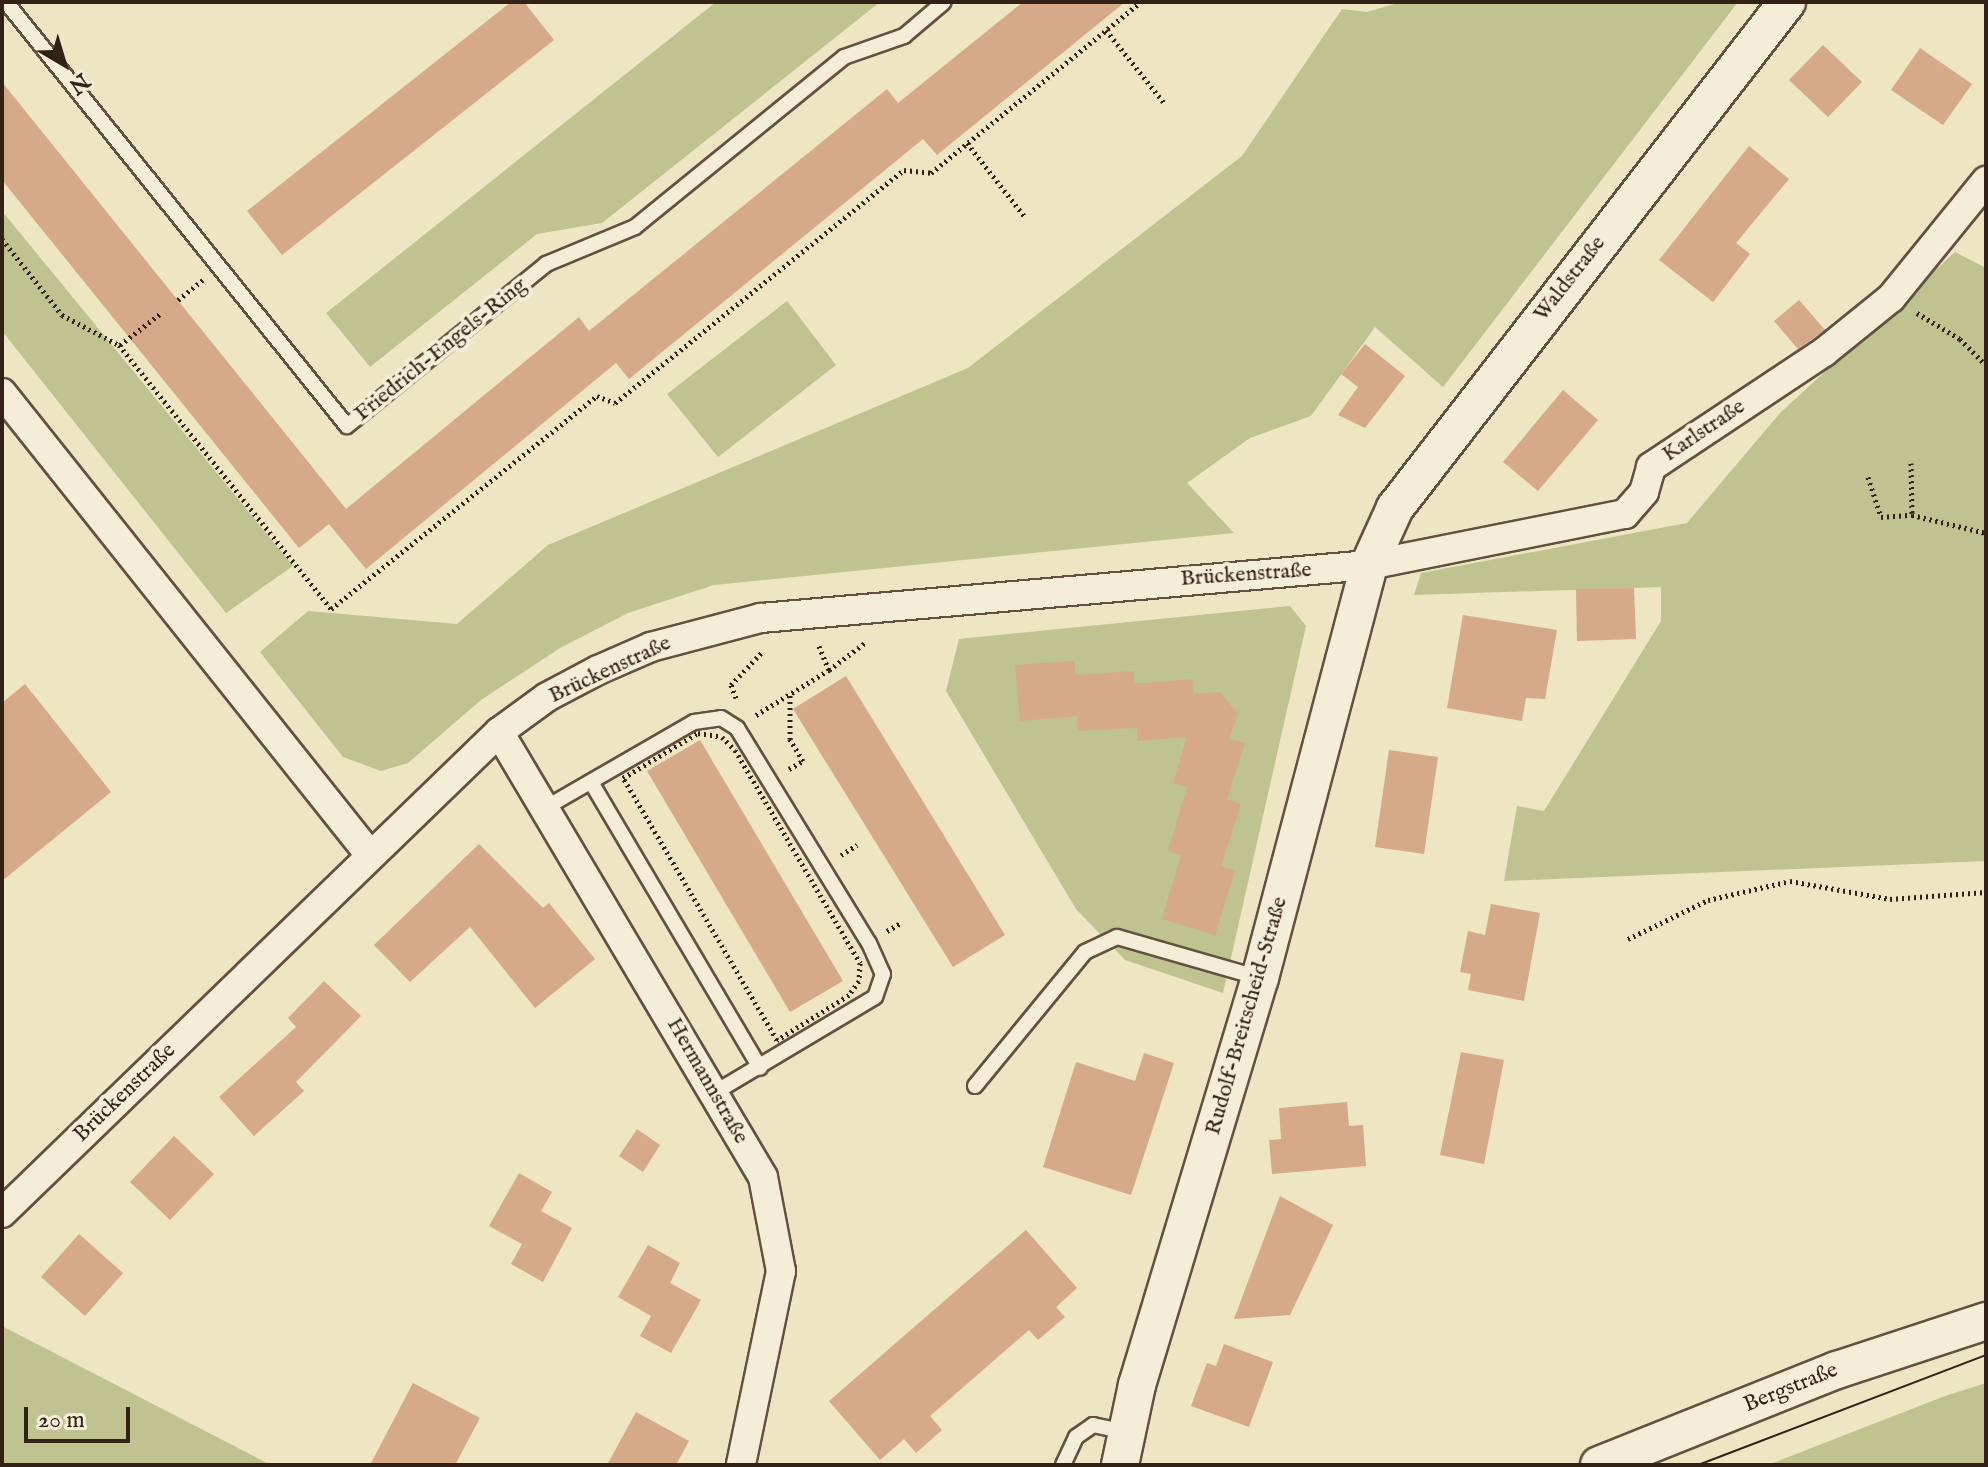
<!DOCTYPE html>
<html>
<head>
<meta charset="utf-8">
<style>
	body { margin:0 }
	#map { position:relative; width:1988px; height:1467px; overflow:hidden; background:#eee5c3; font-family:"IM FELL English",serif }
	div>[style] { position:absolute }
	.green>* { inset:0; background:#bec390 }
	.building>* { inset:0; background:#d6a989 }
	.path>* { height:5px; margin-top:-2.5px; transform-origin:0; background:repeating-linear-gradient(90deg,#332016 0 2px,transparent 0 6px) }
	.roads { filter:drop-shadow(2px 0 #625141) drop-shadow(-2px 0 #625141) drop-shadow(0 2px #625141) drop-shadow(0 -2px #625141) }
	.service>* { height:14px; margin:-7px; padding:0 7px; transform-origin:7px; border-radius:7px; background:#f4eed8 }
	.minor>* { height:28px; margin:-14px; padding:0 14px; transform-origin:14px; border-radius:14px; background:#f4eed8 }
	.tertiary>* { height:36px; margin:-18px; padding:0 18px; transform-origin:18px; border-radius:18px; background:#f4eed8 }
	.tram>* { height:2px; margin:-1px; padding:0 1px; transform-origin:1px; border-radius:1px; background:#332016 }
	span { translate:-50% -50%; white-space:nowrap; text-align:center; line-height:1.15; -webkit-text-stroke:8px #f4eed8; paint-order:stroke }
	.street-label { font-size:22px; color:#332016 }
	.frame { position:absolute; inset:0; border:4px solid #332016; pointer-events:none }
	.north { position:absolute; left:24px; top:24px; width:80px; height:80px; -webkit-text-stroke:6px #f4eed8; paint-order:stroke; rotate:142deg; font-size:22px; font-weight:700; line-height:32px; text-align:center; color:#332016 }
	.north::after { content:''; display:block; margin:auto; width:28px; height:36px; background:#332016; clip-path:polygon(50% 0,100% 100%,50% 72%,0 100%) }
	.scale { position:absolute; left:24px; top:1407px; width:106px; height:36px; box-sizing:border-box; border:4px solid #332016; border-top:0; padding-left:10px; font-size:24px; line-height:28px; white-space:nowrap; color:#332016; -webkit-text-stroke:6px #f4eed8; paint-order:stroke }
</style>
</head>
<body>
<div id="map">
	<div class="green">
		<i style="clip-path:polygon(716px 2px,880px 2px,602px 223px,537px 234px,370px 367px,326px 313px)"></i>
		<i style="clip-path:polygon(1401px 2px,1738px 2px,1443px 387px,1375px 327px,1311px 416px,1250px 438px,1187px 483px,1234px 533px,714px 585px,628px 613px,560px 648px,481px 700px,408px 763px,381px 771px,343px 757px,260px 652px,308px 611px,457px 624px,548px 545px,968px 368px,1242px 156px,1342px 9px,1367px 12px)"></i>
		<i style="clip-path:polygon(2px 211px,293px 566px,226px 613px,2px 331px)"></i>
		<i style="clip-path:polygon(1955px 252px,1986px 268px,1986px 861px,1504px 881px,1517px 806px,1544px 811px,1661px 621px,1661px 587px,1414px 595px,1421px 573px,1687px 523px,1780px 413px)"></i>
		<i style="clip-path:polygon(787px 301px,836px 365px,718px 457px,667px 394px)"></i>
		<i style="clip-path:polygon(1290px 606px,1306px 626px,1223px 993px,1125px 960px,1076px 909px,946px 691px,959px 639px)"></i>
		<i style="clip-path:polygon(2px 1326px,269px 1464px,268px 1465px,2px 1465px)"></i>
		<i style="clip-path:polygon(1986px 1383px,1986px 1465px,1768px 1465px,1945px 1396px)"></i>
	</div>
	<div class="building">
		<i style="clip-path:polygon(511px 2px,524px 2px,554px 40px,282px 255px,247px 211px)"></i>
		<i style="clip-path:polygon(1023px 2px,1125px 2px,937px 155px,923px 139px,629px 379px,616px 363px,366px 569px,329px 524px,299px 548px,2px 180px,2px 82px,346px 509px,579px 317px,589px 331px,887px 89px,898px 103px)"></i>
		<i style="clip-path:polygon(1823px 45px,1862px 82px,1828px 117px,1789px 80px)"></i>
		<i style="clip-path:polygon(1920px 48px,1972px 84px,1943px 125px,1891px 90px)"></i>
		<i style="clip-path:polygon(1749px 146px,1789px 179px,1736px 243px,1750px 254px,1713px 302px,1659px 260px)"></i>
		<i style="clip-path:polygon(1799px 300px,1825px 330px,1798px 349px,1774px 321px)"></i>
		<i style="clip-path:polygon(1365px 344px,1405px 376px,1365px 428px,1338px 415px,1358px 387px,1341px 374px)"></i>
		<i style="clip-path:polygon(1563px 390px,1598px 420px,1538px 491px,1503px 462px)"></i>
		<i style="clip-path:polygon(1634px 588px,1636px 639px,1577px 641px,1576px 589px)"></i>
		<i style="clip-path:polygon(1463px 615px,1557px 630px,1545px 699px,1526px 698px,1522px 721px,1447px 708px)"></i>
		<i style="clip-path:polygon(1074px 661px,1076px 675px,1134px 671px,1134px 684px,1193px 679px,1194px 694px,1220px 692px,1238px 714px,1229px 739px,1245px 743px,1227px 799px,1241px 804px,1221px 866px,1235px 871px,1215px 935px,1162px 919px,1181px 855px,1168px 851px,1187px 787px,1173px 783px,1187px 737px,1138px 741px,1137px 728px,1078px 731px,1077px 716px,1020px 721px,1015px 665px)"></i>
		<i style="clip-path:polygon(846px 676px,1005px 935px,953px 967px,793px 709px)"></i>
		<i style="clip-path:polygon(25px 684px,111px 792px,2px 881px,2px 703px)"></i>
		<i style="clip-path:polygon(700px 740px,843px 981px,790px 1012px,647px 771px)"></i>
		<i style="clip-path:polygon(1389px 750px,1438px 757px,1424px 854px,1375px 847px)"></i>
		<i style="clip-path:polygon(479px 844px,543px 908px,549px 903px,595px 959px,535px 1008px,470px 927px,410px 982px,374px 945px)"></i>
		<i style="clip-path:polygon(1491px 904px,1540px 913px,1524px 1001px,1468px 990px,1471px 974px,1460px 972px,1468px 931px,1485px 935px)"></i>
		<i style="clip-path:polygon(324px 981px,361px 1016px,296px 1082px,304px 1091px,254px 1136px,219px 1097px,296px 1027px,288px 1018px)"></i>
		<i style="clip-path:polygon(1461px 1052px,1504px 1060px,1484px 1164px,1440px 1155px)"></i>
		<i style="clip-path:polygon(1144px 1053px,1174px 1063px,1131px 1195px,1043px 1167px,1076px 1062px,1135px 1081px)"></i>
		<i style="clip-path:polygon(1347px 1102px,1349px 1126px,1363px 1125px,1366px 1166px,1272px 1174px,1269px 1140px,1281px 1139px,1279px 1108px)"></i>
		<i style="clip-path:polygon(637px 1129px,660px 1145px,643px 1172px,619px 1156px)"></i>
		<i style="clip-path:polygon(174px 1136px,214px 1174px,170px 1220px,130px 1182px)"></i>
		<i style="clip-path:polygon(519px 1173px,552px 1192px,541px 1211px,572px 1228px,543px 1282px,511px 1264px,522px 1244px,489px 1226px)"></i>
		<i style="clip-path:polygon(1280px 1196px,1333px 1225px,1290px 1315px,1234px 1319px)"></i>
		<i style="clip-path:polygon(1026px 1230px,1077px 1288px,1056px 1307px,1065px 1317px,1038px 1340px,1029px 1330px,930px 1416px,942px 1430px,916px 1453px,904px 1439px,880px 1460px,829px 1401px)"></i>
		<i style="clip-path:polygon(79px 1234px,123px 1273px,85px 1316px,41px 1277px)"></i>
		<i style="clip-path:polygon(648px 1245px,680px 1263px,670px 1283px,701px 1300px,671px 1353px,640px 1336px,651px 1316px,618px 1297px)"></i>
		<i style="clip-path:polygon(1224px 1344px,1273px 1362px,1249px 1427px,1191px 1406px,1207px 1363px,1216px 1366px)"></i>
		<i style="clip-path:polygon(413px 1383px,480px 1418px,455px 1465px,370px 1465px)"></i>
		<i style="clip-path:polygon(636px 1412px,689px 1441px,676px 1465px,607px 1465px)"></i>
	</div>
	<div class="path">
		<i style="left:1106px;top:30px;width:95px;rotate:51.4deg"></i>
		<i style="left:967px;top:143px;width:94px;rotate:51.9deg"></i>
		<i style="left:2px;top:239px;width:97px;rotate:51.7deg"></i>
		<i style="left:62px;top:315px;width:64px;rotate:27.8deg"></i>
		<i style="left:119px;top:345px;width:339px;rotate:51.2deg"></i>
		<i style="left:331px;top:609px;width:341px;rotate:-38.7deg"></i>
		<i style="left:597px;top:396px;width:19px;rotate:21deg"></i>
		<i style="left:615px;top:403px;width:371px;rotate:-38.9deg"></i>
		<i style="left:904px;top:170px;width:27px;rotate:6deg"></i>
		<i style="left:931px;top:173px;width:271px;rotate:-39.2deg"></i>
		<i style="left:178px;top:300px;width:32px;rotate:-39deg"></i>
		<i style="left:1917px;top:313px;width:50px;rotate:31.2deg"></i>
		<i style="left:1960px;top:339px;width:37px;rotate:45deg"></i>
		<i style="left:120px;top:345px;width:51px;rotate:-37.8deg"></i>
		<i style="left:1911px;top:463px;width:52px;rotate:88.9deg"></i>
		<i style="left:1868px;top:477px;width:42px;rotate:72deg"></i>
		<i style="left:1881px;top:517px;width:31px;rotate:-4deg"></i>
		<i style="left:1912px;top:515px;width:76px;rotate:13.7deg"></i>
		<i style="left:829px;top:670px;width:46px;rotate:-37.1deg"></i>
		<i style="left:736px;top:698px;width:14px;rotate:-111deg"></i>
		<i style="left:731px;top:685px;width:45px;rotate:-46.8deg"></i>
		<i style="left:756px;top:715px;width:86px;rotate:-31.7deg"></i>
		<i style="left:829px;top:670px;width:26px;rotate:-113deg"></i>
		<i style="left:698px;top:733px;width:24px;rotate:9deg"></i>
		<i style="left:722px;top:737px;width:18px;rotate:45deg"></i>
		<i style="left:735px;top:750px;width:247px;rotate:59.6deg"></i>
		<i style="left:860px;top:963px;width:18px;rotate:93deg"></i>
		<i style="left:859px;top:981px;width:17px;rotate:126deg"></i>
		<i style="left:849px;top:995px;width:85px;rotate:148deg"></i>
		<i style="left:777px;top:1040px;width:304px;rotate:-120.4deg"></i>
		<i style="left:623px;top:778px;width:87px;rotate:-31deg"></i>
		<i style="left:789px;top:769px;width:16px;rotate:-30deg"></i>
		<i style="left:803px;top:761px;width:26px;rotate:-121deg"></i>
		<i style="left:790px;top:739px;width:45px;rotate:-90deg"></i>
		<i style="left:841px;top:855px;width:19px;rotate:-32deg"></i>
		<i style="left:887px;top:931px;width:16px;rotate:-30deg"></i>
		<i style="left:1628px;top:939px;width:89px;rotate:-26deg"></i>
		<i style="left:1708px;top:900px;width:84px;rotate:-13deg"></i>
		<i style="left:1790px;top:881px;width:102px;rotate:10.2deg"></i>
		<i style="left:1890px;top:899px;width:96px;rotate:-4.2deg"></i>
	</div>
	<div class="roads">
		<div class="service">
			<i style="left:6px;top:2px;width:544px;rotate:51.19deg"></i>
			<i style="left:347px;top:426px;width:257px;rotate:-39.1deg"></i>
			<i style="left:546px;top:264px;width:96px;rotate:-22.6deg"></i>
			<i style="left:635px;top:227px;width:269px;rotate:-39.1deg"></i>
			<i style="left:844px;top:57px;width:64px;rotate:-19.3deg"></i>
			<i style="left:904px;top:36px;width:52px;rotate:-40.4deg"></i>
			<i style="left:591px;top:782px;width:332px;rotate:59.4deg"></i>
			<i style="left:545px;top:808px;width:172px;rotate:-30deg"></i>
			<i style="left:694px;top:722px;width:27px;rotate:-8deg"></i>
			<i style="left:721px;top:718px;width:19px;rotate:32deg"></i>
			<i style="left:737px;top:728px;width:252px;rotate:58.5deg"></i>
			<i style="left:869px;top:943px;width:34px;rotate:66deg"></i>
			<i style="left:883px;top:974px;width:24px;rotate:109deg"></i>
			<i style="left:875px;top:997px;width:187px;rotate:149.2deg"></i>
			<i style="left:975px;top:1086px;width:173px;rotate:-50.6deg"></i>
			<i style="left:1085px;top:952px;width:35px;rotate:-25deg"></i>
			<i style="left:1117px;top:937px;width:149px;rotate:16deg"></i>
			<i style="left:1063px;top:1465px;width:31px;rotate:-65deg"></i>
			<i style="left:1076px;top:1437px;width:21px;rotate:-35deg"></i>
			<i style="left:1093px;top:1425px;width:34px;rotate:12deg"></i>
		</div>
		<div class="minor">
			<i style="left:2px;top:393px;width:591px;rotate:51.46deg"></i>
			<i style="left:499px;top:732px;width:517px;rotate:59.32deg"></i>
			<i style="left:763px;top:1177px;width:96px;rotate:79.2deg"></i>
			<i style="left:781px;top:1271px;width:198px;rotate:101.7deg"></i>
			<i style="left:2px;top:1213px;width:692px;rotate:-44.06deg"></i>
			<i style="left:499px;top:732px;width:59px;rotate:-36.1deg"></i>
			<i style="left:547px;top:697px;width:58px;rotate:-27.9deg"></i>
			<i style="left:598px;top:670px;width:58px;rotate:-23.5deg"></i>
			<i style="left:651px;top:647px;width:114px;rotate:-14.8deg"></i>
			<i style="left:761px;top:618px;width:610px;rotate:-4.98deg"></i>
			<i style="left:1369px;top:565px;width:261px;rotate:-11.3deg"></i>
			<i style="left:1625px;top:514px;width:29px;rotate:-49deg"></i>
			<i style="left:1644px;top:492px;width:26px;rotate:-74deg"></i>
			<i style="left:1651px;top:467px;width:208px;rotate:-33.6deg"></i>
			<i style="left:1824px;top:352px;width:86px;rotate:-38.9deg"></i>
			<i style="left:1891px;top:298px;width:151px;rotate:-50.9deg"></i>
		</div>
		<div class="tertiary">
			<i style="left:1120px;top:1465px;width:82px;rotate:-78deg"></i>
			<i style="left:1137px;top:1385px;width:425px;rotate:-73.2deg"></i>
			<i style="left:1260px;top:978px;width:427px;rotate:-75.2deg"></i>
			<i style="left:1369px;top:565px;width:63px;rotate:-65.5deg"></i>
			<i style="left:1395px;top:508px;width:640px;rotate:-52.23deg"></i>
			<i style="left:1599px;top:1465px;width:256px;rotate:-21.8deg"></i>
			<i style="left:1837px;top:1370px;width:157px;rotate:-18.2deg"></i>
		</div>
	</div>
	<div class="tram">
		<i style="left:1698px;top:1465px;width:308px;rotate:-20.9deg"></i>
	</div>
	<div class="street-label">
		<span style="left:1570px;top:279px;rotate:-52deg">Waldstraße</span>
		<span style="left:441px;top:350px;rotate:-39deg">Friedrich-Engels-Ring</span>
		<span style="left:1704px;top:431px;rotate:-34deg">Karlstraße</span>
		<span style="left:1246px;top:575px;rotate:-4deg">Brückenstraße</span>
		<span style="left:610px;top:670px;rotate:-25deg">Brückenstraße</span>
		<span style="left:1247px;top:1016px;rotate:-74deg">Rudolf-Breitscheid-Straße</span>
		<span style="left:707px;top:1081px;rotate:60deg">Hermannstraße</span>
		<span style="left:125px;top:1093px;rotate:-44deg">Brückenstraße</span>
		<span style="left:1791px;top:1388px;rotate:-22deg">Bergstraße</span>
	</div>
	<div class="frame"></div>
	<div class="north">N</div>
	<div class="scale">20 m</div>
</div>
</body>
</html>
